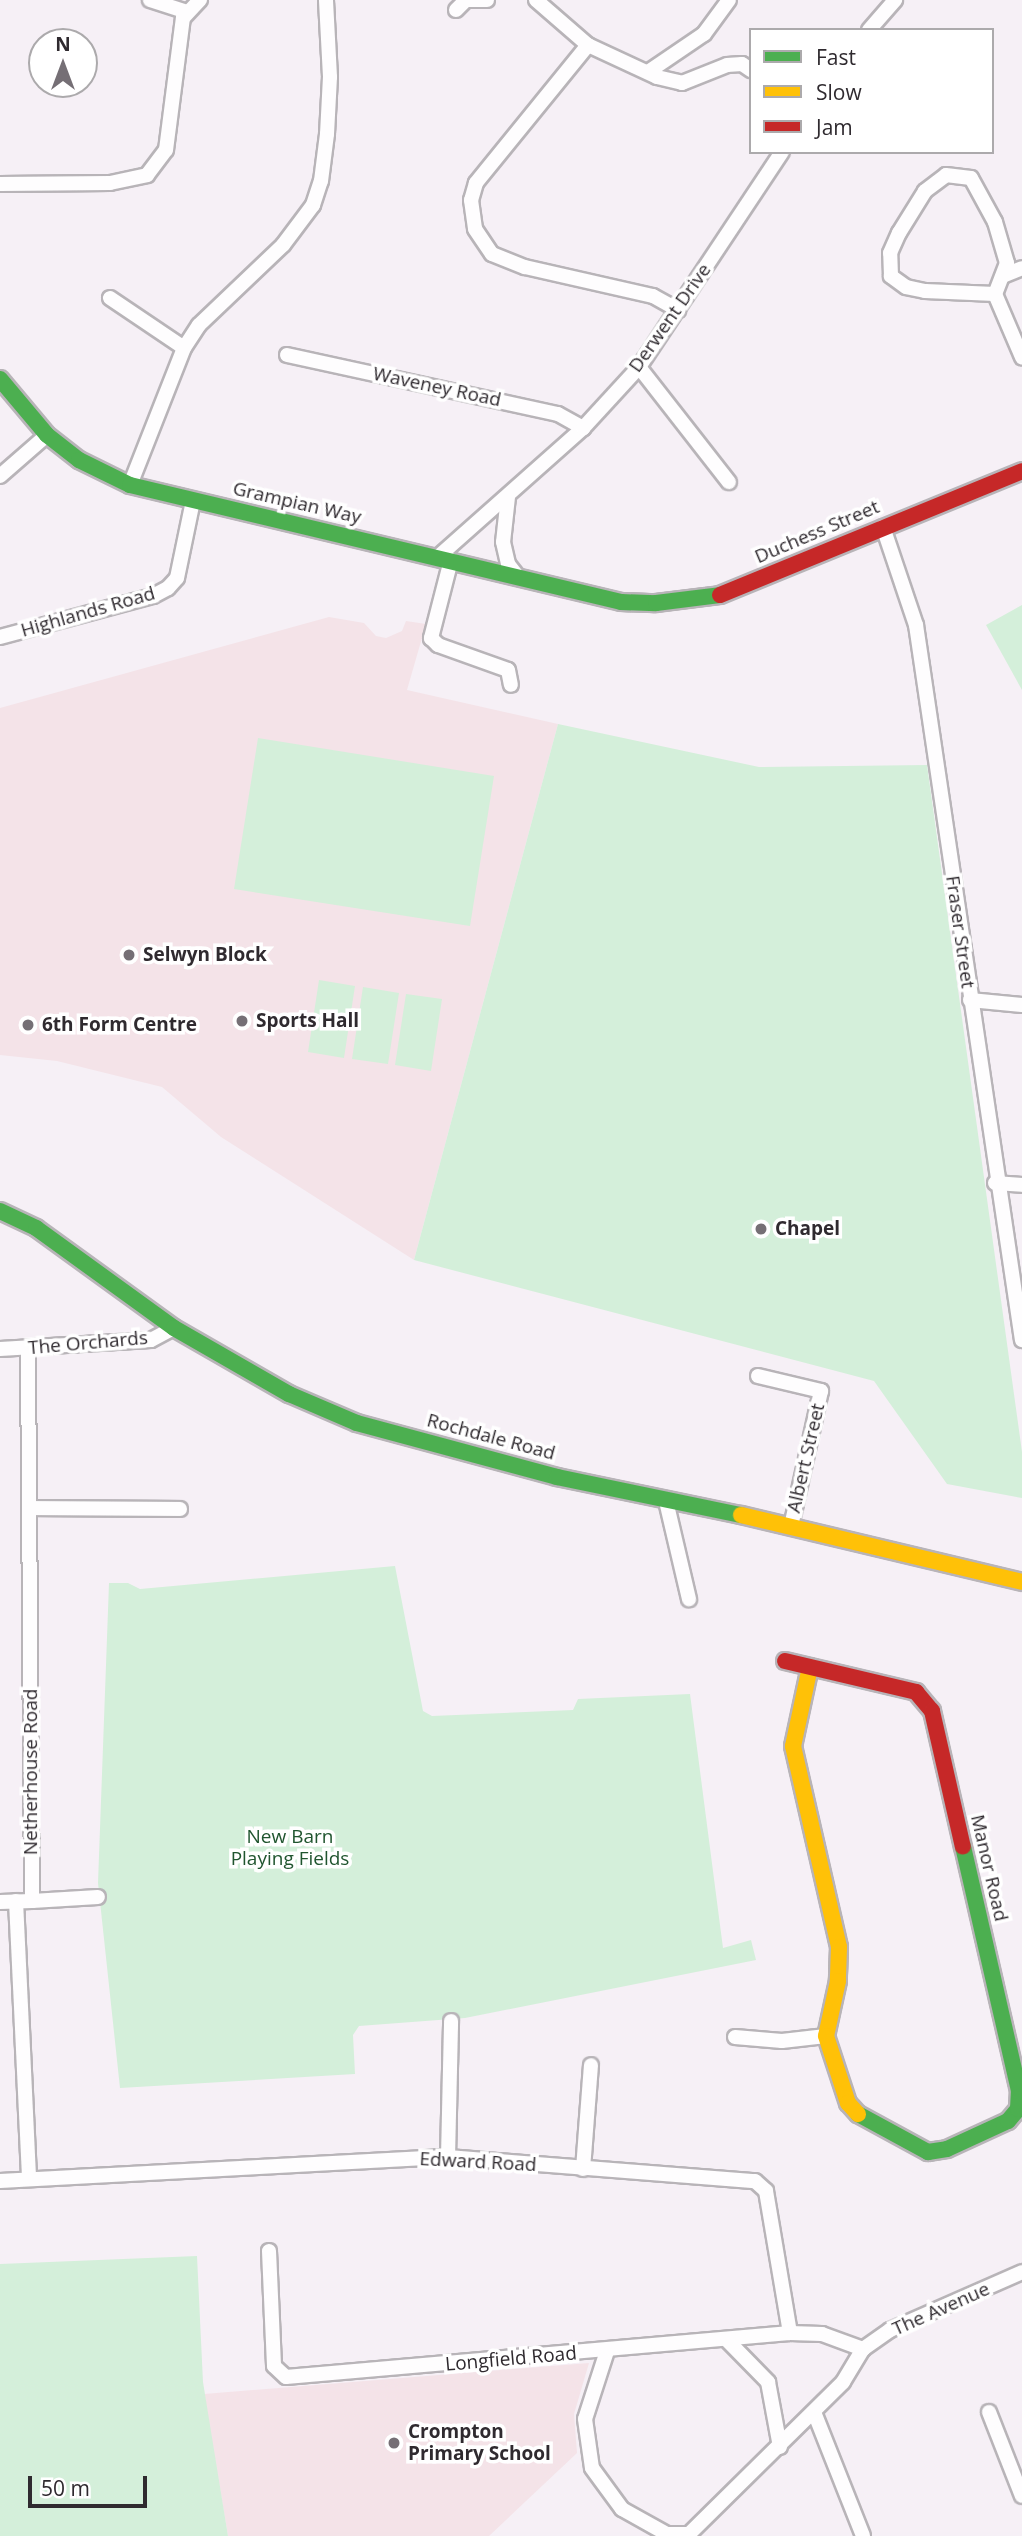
<!DOCTYPE html>
<html>
<head>
<meta charset="utf-8">
<style>
	body { margin:0 }
	#map { position:relative; width:1022px; height:2536px; overflow:hidden; background:#f6f0f6; font-family:"Open Sans",sans-serif }
	div>[style] { position:absolute }
	.education>* { inset:0; background:#f4e3e8 }
	.green>* { inset:0; background:#d4efda }
	.roads { filter:drop-shadow(2px 0 #b8b4b8) drop-shadow(-2px 0 #b8b4b8) drop-shadow(0 2px #b8b4b8) drop-shadow(0 -2px #b8b4b8) }
	.street>* { height:14px; margin:-7px; padding:0 7px; transform-origin:7px; border-radius:7px; background:#fefdfe }
	.fast>* { height:16px; margin:-8px; padding:0 8px; transform-origin:8px; border-radius:8px; background:#4caf50 }
	.slow>* { height:16px; margin:-8px; padding:0 8px; transform-origin:8px; border-radius:8px; background:#ffc107 }
	.jam>* { height:16px; margin:-8px; padding:0 8px; transform-origin:8px; border-radius:8px; background:#c62828 }
	.dots>* { width:19px; height:19px; translate:-50% -50%; box-sizing:border-box; border:4px solid #fff; border-radius:50% }
	span { translate:-50% -50%; white-space:nowrap; text-align:center; line-height:1.15; -webkit-text-stroke:7px #fff; paint-order:stroke }
	.street-label { font-size:19px; color:#2f2a2f }
	.poi-label { font-size:19px; color:#2f2a2f; font-weight:700 }
	.left { translate:0 -50%; text-align:left }
	.park-label { font-size:19px; color:#20552f }
	.legend { position:absolute; left:749px; top:28px; width:245px; height:126px; box-sizing:border-box; background:#fff; border:2px solid #acaaac; margin:0; padding:9px 12px; list-style:none; font-size:21px; color:#2f2a2f }
	.legend li { display:flex; align-items:center; gap:14px; height:35px }
	.legend b { width:35px; border:2px solid #acaaac }
	.north { position:absolute; left:28px; top:28px; width:70px; height:70px; box-sizing:border-box; background:#fff; border:2px solid #acaaac; border-radius:50%; rotate:0deg; font-size:19px; font-weight:700; line-height:28px; text-align:center; color:#2f2a2f }
	.north::after { content:''; display:block; margin:auto; width:24px; height:32px; background:#756f75; clip-path:polygon(50% 0,100% 100%,50% 72%,0 100%) }
	.scale { position:absolute; left:28px; top:2476px; width:119px; height:32px; box-sizing:border-box; border:4px solid #2f2a2f; border-top:0; padding-left:9px; font-size:21px; line-height:24px; white-space:nowrap; color:#2f2a2f; -webkit-text-stroke:5px #fff; paint-order:stroke }
</style>
</head>
<body>
<div id="map">
	<div class="education">
		<i style="clip-path:polygon(329px 617px,364px 623px,376px 636px,386px 638px,402px 631px,406px 621px,426px 624px,407px 690px,558px 724px,414px 1260px,221px 1137px,162px 1087px,57px 1061px,0 1055px,0 708px)"></i>
		<i style="clip-path:polygon(589px 2363px,574px 2414px,577px 2453px,489px 2536px,228px 2536px,204px 2394px)"></i>
	</div>
	<div class="green">
		<i style="clip-path:polygon(1022px 605px,1022px 690px,986px 625px)"></i>
		<i style="clip-path:polygon(558px 724px,759px 767px,927px 765px,1022px 1452px,1022px 1498px,947px 1484px,874px 1381px,414px 1260px)"></i>
		<i style="clip-path:polygon(258px 738px,494px 776px,470px 926px,234px 889px)"></i>
		<i style="clip-path:polygon(319px 980px,355px 986px,344px 1058px,308px 1052px)"></i>
		<i style="clip-path:polygon(363px 987px,399px 993px,388px 1064px,352px 1059px)"></i>
		<i style="clip-path:polygon(406px 994px,442px 999px,431px 1071px,395px 1065px)"></i>
		<i style="clip-path:polygon(395px 1566px,423px 1711px,432px 1716px,573px 1710px,578px 1699px,690px 1694px,723px 1948px,751px 1940px,756px 1960px,465px 2018px,359px 2026px,353px 2035px,355px 2074px,120px 2088px,98px 1883px,109px 1583px,128px 1583px,140px 1589px)"></i>
		<i style="clip-path:polygon(197px 2256px,203px 2382px,228px 2536px,0 2536px,0 2264px)"></i>
	</div>
	<div class="roads">
		<div class="street">
			<i style="left:150px;top:0;width:39px;rotate:18deg"></i>
			<i style="left:536px;top:0;width:69px;rotate:40.9deg"></i>
			<i style="left:588px;top:45px;width:76px;rotate:24.9deg"></i>
			<i style="left:657px;top:77px;width:26px;rotate:13deg"></i>
			<i style="left:682px;top:83px;width:48px;rotate:-21.8deg"></i>
			<i style="left:727px;top:65px;width:15px;rotate:-4deg"></i>
			<i style="left:742px;top:64px;width:11px;rotate:34deg"></i>
			<i style="left:456px;top:10px;width:14px;rotate:-45deg"></i>
			<i style="left:466px;top:0;width:21px"></i>
			<i style="left:869px;top:30px;width:40px;rotate:-49deg"></i>
			<i style="left:588px;top:45px;width:178px;rotate:129.1deg"></i>
			<i style="left:476px;top:183px;width:18px;rotate:106deg"></i>
			<i style="left:471px;top:200px;width:29px;rotate:82deg"></i>
			<i style="left:475px;top:229px;width:30px;rotate:56deg"></i>
			<i style="left:492px;top:254px;width:35px;rotate:22deg"></i>
			<i style="left:525px;top:267px;width:131px;rotate:12.8deg"></i>
			<i style="left:653px;top:296px;width:29px;rotate:29deg"></i>
			<i style="left:648px;top:72px;width:68px;rotate:-34.2deg"></i>
			<i style="left:704px;top:34px;width:42px;rotate:-53.7deg"></i>
			<i style="left:946px;top:175px;width:25px;rotate:7deg"></i>
			<i style="left:971px;top:178px;width:50px;rotate:61.4deg"></i>
			<i style="left:995px;top:222px;width:43px;rotate:73.7deg"></i>
			<i style="left:1007px;top:263px;width:33px;rotate:111deg"></i>
			<i style="left:995px;top:294px;width:70px;rotate:-177.5deg"></i>
			<i style="left:925px;top:291px;width:19px;rotate:-168deg"></i>
			<i style="left:906px;top:287px;width:19px;rotate:-144deg"></i>
			<i style="left:891px;top:276px;width:23px;rotate:-92deg"></i>
			<i style="left:890px;top:253px;width:22px;rotate:-66deg"></i>
			<i style="left:899px;top:233px;width:49px;rotate:-58.2deg"></i>
			<i style="left:925px;top:191px;width:26px;rotate:-37deg"></i>
			<i style="left:0;top:184px;width:110px;rotate:-0.5deg"></i>
			<i style="left:110px;top:183px;width:38px;rotate:-12deg"></i>
			<i style="left:147px;top:175px;width:31px;rotate:-53deg"></i>
			<i style="left:166px;top:150px;width:133px;rotate:-82.7deg"></i>
			<i style="left:183px;top:18px;width:25px;rotate:-47deg"></i>
			<i style="left:1005px;top:275px;width:18px;rotate:-22deg"></i>
			<i style="left:995px;top:294px;width:69px;rotate:66.8deg"></i>
			<i style="left:110px;top:298px;width:89px;rotate:34deg"></i>
			<i style="left:287px;top:355px;width:277px;rotate:12.3deg"></i>
			<i style="left:558px;top:414px;width:29px;rotate:29deg"></i>
			<i style="left:639px;top:367px;width:146px;rotate:52deg"></i>
			<i style="left:0;top:476px;width:62px;rotate:-41.1deg"></i>
			<i style="left:130px;top:485px;width:147px;rotate:-68.5deg"></i>
			<i style="left:184px;top:348px;width:27px;rotate:-57deg"></i>
			<i style="left:199px;top:325px;width:116px;rotate:-43.6deg"></i>
			<i style="left:283px;top:245px;width:50px;rotate:-53.1deg"></i>
			<i style="left:313px;top:205px;width:25px;rotate:-72deg"></i>
			<i style="left:321px;top:181px;width:47px;rotate:-82.7deg"></i>
			<i style="left:327px;top:134px;width:57px;rotate:-87deg"></i>
			<i style="left:330px;top:77px;width:77px;rotate:-93deg"></i>
			<i style="left:508px;top:497px;width:45px;rotate:96.3deg"></i>
			<i style="left:503px;top:542px;width:23px;rotate:77deg"></i>
			<i style="left:508px;top:564px;width:16px;rotate:52deg"></i>
			<i style="left:883px;top:527px;width:103px;rotate:71.4deg"></i>
			<i style="left:916px;top:625px;width:723px;rotate:81.57deg"></i>
			<i style="left:439px;top:556px;width:193px;rotate:-41.6deg"></i>
			<i style="left:583px;top:428px;width:83px;rotate:-47.4deg"></i>
			<i style="left:639px;top:367px;width:258px;rotate:-56.4deg"></i>
			<i style="left:451px;top:560px;width:81px;rotate:104.4deg"></i>
			<i style="left:431px;top:638px;width:10px;rotate:45deg"></i>
			<i style="left:438px;top:645px;width:74px;rotate:19.7deg"></i>
			<i style="left:508px;top:670px;width:15px;rotate:79deg"></i>
			<i style="left:0;top:637px;width:158px;rotate:-15deg"></i>
			<i style="left:153px;top:596px;width:17px;rotate:-28deg"></i>
			<i style="left:168px;top:588px;width:13px;rotate:-48deg"></i>
			<i style="left:177px;top:578px;width:79px;rotate:-78.3deg"></i>
			<i style="left:970px;top:1000px;width:52px;rotate:5.5deg"></i>
			<i style="left:995px;top:1183px;width:27px;rotate:4deg"></i>
			<i style="left:0;top:1349px;width:151px;rotate:-3.4deg"></i>
			<i style="left:151px;top:1340px;width:26px;rotate:-28deg"></i>
			<i style="left:758px;top:1376px;width:65px;rotate:13.4deg"></i>
			<i style="left:821px;top:1391px;width:138px;rotate:102.5deg"></i>
			<i style="left:666px;top:1501px;width:101px;rotate:76.8deg"></i>
			<i style="left:30px;top:1508px;width:150px;rotate:0.4deg"></i>
			<i style="left:16px;top:1901px;width:278px;rotate:87.3deg"></i>
			<i style="left:32px;top:1901px;width:66px;rotate:-3.5deg"></i>
			<i style="left:0;top:1902px;width:32px;rotate:-2deg"></i>
			<i style="left:32px;top:1901px;width:552px;rotate:-90.42deg"></i>
			<i style="left:735px;top:2037px;width:47px;rotate:4.9deg"></i>
			<i style="left:782px;top:2041px;width:44px;rotate:-6.5deg"></i>
			<i style="left:448px;top:2157px;width:136px;rotate:-88.7deg"></i>
			<i style="left:583px;top:2169px;width:104px;rotate:-85.6deg"></i>
			<i style="left:0;top:2181px;width:449px;rotate:-3.1deg"></i>
			<i style="left:448px;top:2157px;width:308px;rotate:4.5deg"></i>
			<i style="left:755px;top:2181px;width:15px;rotate:42deg"></i>
			<i style="left:766px;top:2191px;width:144px;rotate:80.4deg"></i>
			<i style="left:269px;top:2251px;width:115px;rotate:87.5deg"></i>
			<i style="left:274px;top:2366px;width:16px;rotate:43deg"></i>
			<i style="left:286px;top:2377px;width:506px;rotate:-4.99deg"></i>
			<i style="left:790px;top:2333px;width:32px;rotate:2deg"></i>
			<i style="left:822px;top:2334px;width:44px;rotate:20.1deg"></i>
			<i style="left:727px;top:2340px;width:59px;rotate:45.7deg"></i>
			<i style="left:768px;top:2382px;width:66px;rotate:79.5deg"></i>
			<i style="left:607px;top:2351px;width:71px;rotate:107.9deg"></i>
			<i style="left:585px;top:2419px;width:49px;rotate:81.9deg"></i>
			<i style="left:592px;top:2468px;width:51px;rotate:53.8deg"></i>
			<i style="left:622px;top:2509px;width:51px;rotate:29.1deg"></i>
			<i style="left:667px;top:2534px;width:22px"></i>
			<i style="left:814px;top:2412px;width:133px;rotate:68.4deg"></i>
			<i style="left:989px;top:2412px;width:90px;rotate:68.6deg"></i>
			<i style="left:687px;top:2536px;width:219px;rotate:-44.6deg"></i>
			<i style="left:843px;top:2382px;width:39px;rotate:-59deg"></i>
			<i style="left:863px;top:2349px;width:33px;rotate:-35deg"></i>
			<i style="left:890px;top:2330px;width:144px;rotate:-23.7deg"></i>
		</div>
		<div class="fast">
			<i style="left:0;top:379px;width:73px;rotate:50deg"></i>
			<i style="left:47px;top:435px;width:41px;rotate:38deg"></i>
			<i style="left:79px;top:460px;width:57px;rotate:26.1deg"></i>
			<i style="left:130px;top:485px;width:505px;rotate:13.4deg"></i>
			<i style="left:621px;top:602px;width:35px;rotate:2deg"></i>
			<i style="left:656px;top:603px;width:64px;rotate:-7.1deg"></i>
			<i style="left:0;top:1211px;width:40px;rotate:25deg"></i>
			<i style="left:36px;top:1228px;width:170px;rotate:35.9deg"></i>
			<i style="left:174px;top:1328px;width:133px;rotate:29.9deg"></i>
			<i style="left:289px;top:1394px;width:74px;rotate:23.1deg"></i>
			<i style="left:357px;top:1423px;width:207px;rotate:15.1deg"></i>
			<i style="left:557px;top:1477px;width:188px;rotate:11.7deg"></i>
			<i style="left:858px;top:2114px;width:80px;rotate:28.5deg"></i>
			<i style="left:928px;top:2152px;width:19px;rotate:-9deg"></i>
			<i style="left:947px;top:2149px;width:67px;rotate:-24.7deg"></i>
			<i style="left:1008px;top:2121px;width:16px;rotate:-50deg"></i>
			<i style="left:1018px;top:2109px;width:18px;rotate:-87deg"></i>
			<i style="left:1019px;top:2091px;width:250px;rotate:-102.9deg"></i>
		</div>
		<div class="slow">
			<i style="left:741px;top:1515px;width:289px;rotate:13.4deg"></i>
			<i style="left:810px;top:1667px;width:81px;rotate:102.1deg"></i>
			<i style="left:793px;top:1746px;width:206px;rotate:77.1deg"></i>
			<i style="left:839px;top:1947px;width:34px;rotate:92deg"></i>
			<i style="left:838px;top:1981px;width:56px;rotate:102.3deg"></i>
			<i style="left:826px;top:2036px;width:71px;rotate:71.8deg"></i>
			<i style="left:848px;top:2103px;width:15px;rotate:48deg"></i>
		</div>
		<div class="jam">
			<i style="left:720px;top:595px;width:326px;rotate:-22.3deg"></i>
			<i style="left:785px;top:1661px;width:135px;rotate:13.3deg"></i>
			<i style="left:916px;top:1692px;width:25px;rotate:50deg"></i>
			<i style="left:932px;top:1711px;width:139px;rotate:77.2deg"></i>
		</div>
	</div>
	<div class="dots">
		<i style="left:129px;top:955px;background:#756f75"></i>
		<i style="left:242px;top:1021px;background:#756f75"></i>
		<i style="left:28px;top:1025px;background:#756f75"></i>
		<i style="left:761px;top:1229px;background:#756f75"></i>
		<i style="left:394px;top:2443px;background:#756f75"></i>
	</div>
	<div class="street-label">
		<span style="left:670px;top:318px;rotate:-55deg">Derwent Drive</span>
		<span style="left:437px;top:387px;rotate:12deg">Waveney Road</span>
		<span style="left:297px;top:503px;rotate:13deg">Grampian Way</span>
		<span style="left:817px;top:532px;rotate:-23deg">Duchess Street</span>
		<span style="left:88px;top:612px;rotate:-16deg">Highlands Road</span>
		<span style="left:960px;top:932px;rotate:82deg">Fraser Street</span>
		<span style="left:88px;top:1343px;rotate:-5deg">The Orchards</span>
		<span style="left:491px;top:1437px;rotate:15deg">Rochdale Road</span>
		<span style="left:806px;top:1458px;rotate:-77deg">Albert Street</span>
		<span style="left:31px;top:1772px;rotate:-90deg">Netherhouse Road</span>
		<span style="left:989px;top:1868px;rotate:77deg">Manor Road</span>
		<span style="left:478px;top:2162px;rotate:3deg">Edward Road</span>
		<span style="left:941px;top:2309px;rotate:-24deg">The Avenue</span>
		<span style="left:511px;top:2359px;rotate:-5deg">Longfield Road</span>
	</div>
	<div class="poi-label">
		<span class="left" style="left:143px;top:955px">Selwyn Block</span>
		<span class="left" style="left:256px;top:1021px">Sports Hall</span>
		<span class="left" style="left:42px;top:1025px">6th Form Centre</span>
		<span class="left" style="left:775px;top:1229px">Chapel</span>
		<span class="left" style="left:408px;top:2443px">Crompton<br>Primary School</span>
	</div>
	<div class="park-label">
		<span style="left:290px;top:1848px">New Barn<br>Playing Fields</span>
	</div>
	<ul class="legend">
	<li><b style="height:9px;background:#4caf50"></b>Fast</li>
	<li><b style="height:9px;background:#ffc107"></b>Slow</li>
	<li><b style="height:9px;background:#c62828"></b>Jam</li>
	</ul>
	<div class="north">N</div>
	<div class="scale">50 m</div>
</div>
</body>
</html>
